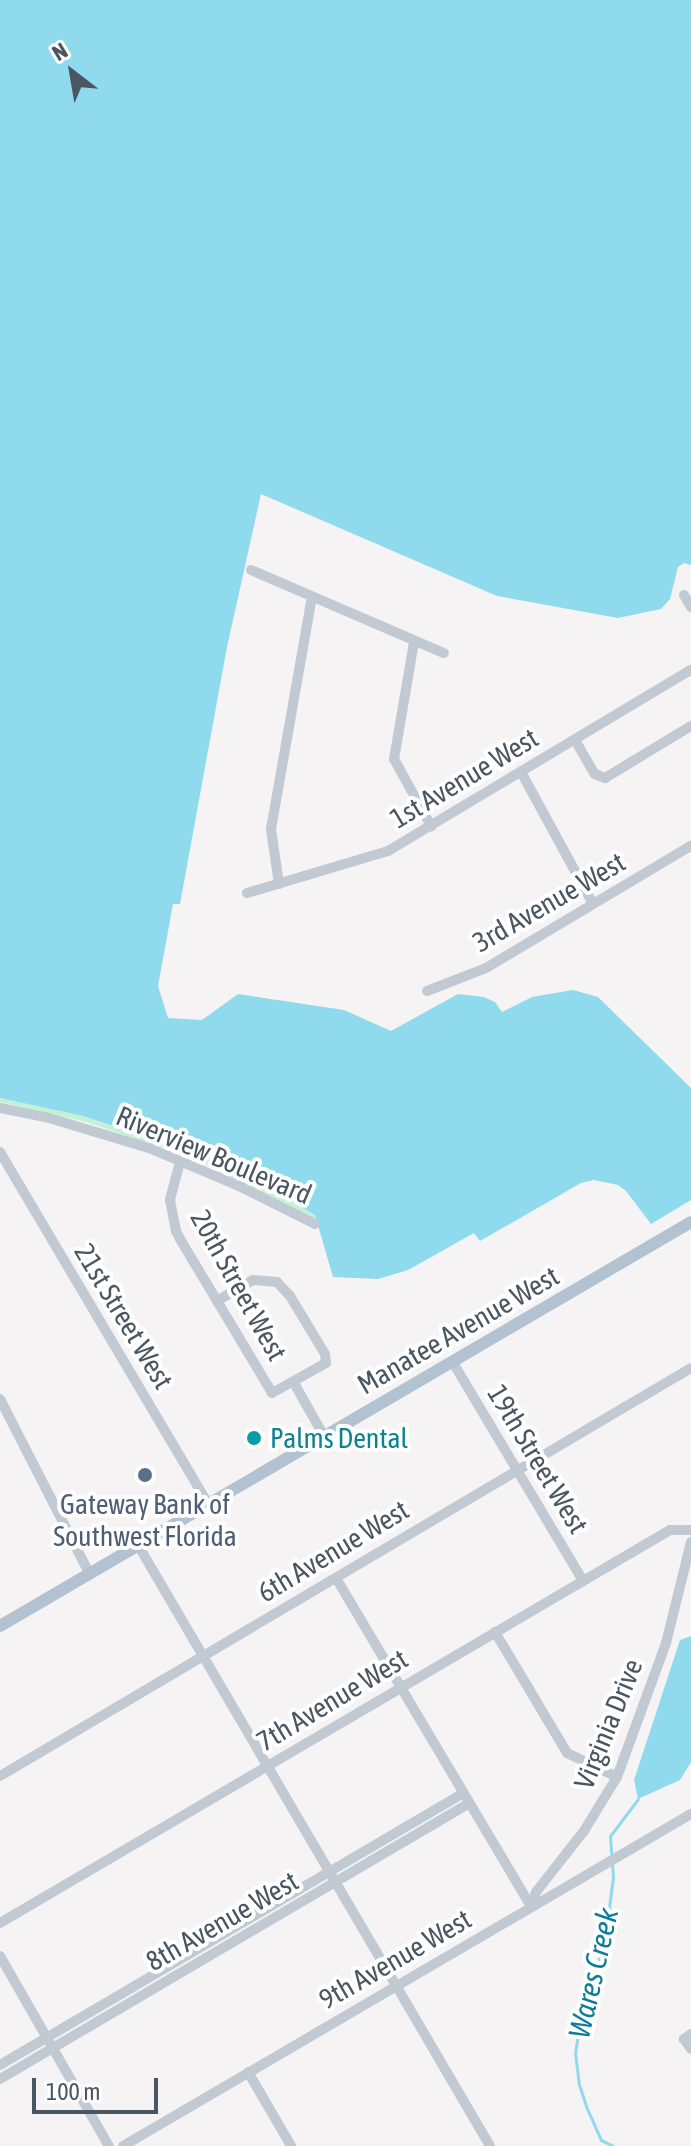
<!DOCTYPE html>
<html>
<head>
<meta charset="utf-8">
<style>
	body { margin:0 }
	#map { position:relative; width:691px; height:2146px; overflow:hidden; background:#f5f3f3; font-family:"Asap Condensed",sans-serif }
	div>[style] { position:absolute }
	.green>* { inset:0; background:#c3f1d5 }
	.water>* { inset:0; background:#90daee }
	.stream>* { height:3px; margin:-1.5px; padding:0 1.5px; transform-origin:1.5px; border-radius:1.5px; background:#90daee }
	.minor>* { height:10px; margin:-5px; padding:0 5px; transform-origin:5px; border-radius:5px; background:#c1cad2 }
	.major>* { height:12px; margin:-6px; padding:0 6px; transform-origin:6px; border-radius:6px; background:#b3c2d1 }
	.dots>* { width:22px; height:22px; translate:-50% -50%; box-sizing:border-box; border:4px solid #fff; border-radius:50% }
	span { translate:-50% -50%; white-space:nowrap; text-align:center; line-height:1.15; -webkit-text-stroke:8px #fff; paint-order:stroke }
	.street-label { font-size:28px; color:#4a5661 }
	.culture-label { font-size:28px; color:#0d838f }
	.left { translate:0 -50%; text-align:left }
	.service-label { font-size:28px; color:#4e5e75 }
	.water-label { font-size:30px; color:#0c7c9b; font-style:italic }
	.north { position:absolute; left:32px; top:32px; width:80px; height:80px; -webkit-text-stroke:6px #fff; paint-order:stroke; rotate:329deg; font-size:22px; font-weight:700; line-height:32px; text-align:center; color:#4a5661 }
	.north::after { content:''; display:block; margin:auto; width:28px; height:36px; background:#4a5661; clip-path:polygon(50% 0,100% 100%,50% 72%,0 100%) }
	.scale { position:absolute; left:32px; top:2078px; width:126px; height:36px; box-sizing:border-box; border:4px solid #4a5661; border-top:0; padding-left:10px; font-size:24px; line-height:28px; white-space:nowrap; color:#4a5661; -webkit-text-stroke:6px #fff; paint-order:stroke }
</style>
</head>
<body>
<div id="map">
	<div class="green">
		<i style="clip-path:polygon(0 1098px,83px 1116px,156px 1140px,268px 1188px,315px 1215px,316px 1219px,190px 1157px,86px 1122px,0 1102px)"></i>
	</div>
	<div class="water">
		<i style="clip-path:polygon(0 0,691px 0,691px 565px,684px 563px,678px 567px,670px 599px,661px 609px,618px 618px,497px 596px,261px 494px,227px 647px,180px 904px,173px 904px,158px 986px,168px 1018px,202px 1020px,238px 994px,344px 1010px,391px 1031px,458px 994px,484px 997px,495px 1002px,502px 1012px,532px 997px,573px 990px,598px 997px,691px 1088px,691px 1200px,651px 1224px,626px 1191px,618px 1185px,594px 1180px,581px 1183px,480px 1241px,474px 1233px,408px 1270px,378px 1279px,333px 1277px,315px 1215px,269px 1188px,156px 1140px,83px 1116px,0 1098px)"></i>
		<i style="clip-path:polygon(691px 1636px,691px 1762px,680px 1780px,638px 1799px,634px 1780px,680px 1640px)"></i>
	</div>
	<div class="stream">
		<i style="left:613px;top:2146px;width:13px;rotate:-153deg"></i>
		<i style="left:601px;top:2140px;width:34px;rotate:-114deg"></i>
		<i style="left:587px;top:2109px;width:25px;rotate:-108deg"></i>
		<i style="left:579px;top:2085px;width:32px;rotate:-97deg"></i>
		<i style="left:575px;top:2053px;width:32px;rotate:-81deg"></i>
		<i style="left:580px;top:2021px;width:87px;rotate:-73.2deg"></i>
		<i style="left:605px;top:1938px;width:62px;rotate:-82.5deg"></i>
		<i style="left:613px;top:1877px;width:41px;rotate:-94.2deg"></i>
		<i style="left:610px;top:1836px;width:46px;rotate:-52.9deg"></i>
	</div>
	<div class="minor">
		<i style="left:251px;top:570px;width:210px;rotate:23.3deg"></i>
		<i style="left:684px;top:595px;width:14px;rotate:60deg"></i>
		<i style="left:414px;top:642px;width:119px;rotate:99.7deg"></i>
		<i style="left:394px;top:759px;width:77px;rotate:61.1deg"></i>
		<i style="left:575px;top:740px;width:39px;rotate:60deg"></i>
		<i style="left:595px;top:774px;width:11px;rotate:22deg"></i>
		<i style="left:605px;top:778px;width:100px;rotate:-31.2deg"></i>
		<i style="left:521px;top:772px;width:150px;rotate:61.4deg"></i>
		<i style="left:279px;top:884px;width:56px;rotate:-98.3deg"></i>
		<i style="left:271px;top:829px;width:236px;rotate:-80deg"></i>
		<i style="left:247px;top:893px;width:147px;rotate:-16.6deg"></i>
		<i style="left:388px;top:851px;width:353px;rotate:-30.9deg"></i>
		<i style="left:427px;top:991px;width:63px;rotate:-21.3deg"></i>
		<i style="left:486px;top:968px;width:239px;rotate:-30.8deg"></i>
		<i style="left:0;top:1108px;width:50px;rotate:11.5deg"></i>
		<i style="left:49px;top:1118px;width:104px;rotate:16.7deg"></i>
		<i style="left:149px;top:1148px;width:98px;rotate:22.9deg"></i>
		<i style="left:239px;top:1186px;width:85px;rotate:26.6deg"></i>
		<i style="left:0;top:1152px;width:409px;rotate:59.4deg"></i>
		<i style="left:180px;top:1162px;width:39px;rotate:105deg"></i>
		<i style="left:170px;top:1200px;width:32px;rotate:79deg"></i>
		<i style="left:176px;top:1231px;width:9px;rotate:63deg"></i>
		<i style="left:180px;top:1239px;width:171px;rotate:59.1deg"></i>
		<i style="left:268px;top:1386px;width:8px;rotate:60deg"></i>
		<i style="left:272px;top:1393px;width:62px;rotate:-29.1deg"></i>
		<i style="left:326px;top:1363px;width:9px;rotate:-96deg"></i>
		<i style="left:325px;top:1354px;width:68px;rotate:-121.1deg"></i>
		<i style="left:290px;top:1296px;width:19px;rotate:-133deg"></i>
		<i style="left:277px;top:1282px;width:24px;rotate:-175deg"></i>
		<i style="left:253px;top:1280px;width:42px;rotate:149.7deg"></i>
		<i style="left:452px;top:1361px;width:256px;rotate:59.2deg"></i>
		<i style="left:294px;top:1383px;width:61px;rotate:60.5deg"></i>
		<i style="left:0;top:1399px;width:195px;rotate:62.9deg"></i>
		<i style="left:138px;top:1545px;width:696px;rotate:59.64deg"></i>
		<i style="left:336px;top:1578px;width:382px;rotate:59.3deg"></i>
		<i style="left:495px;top:1632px;width:141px;rotate:59.2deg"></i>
		<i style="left:567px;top:1753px;width:55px;rotate:25.6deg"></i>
		<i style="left:0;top:1776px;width:802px;rotate:-30.56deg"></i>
		<i style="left:531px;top:1906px;width:15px;rotate:-70deg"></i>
		<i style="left:536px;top:1892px;width:78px;rotate:-51.8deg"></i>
		<i style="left:584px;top:1831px;width:63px;rotate:-58.6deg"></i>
		<i style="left:617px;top:1777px;width:143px;rotate:-69.9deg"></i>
		<i style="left:666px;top:1643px;width:104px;rotate:-76.1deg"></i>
		<i style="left:0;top:1923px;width:777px;rotate:-30.39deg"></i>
		<i style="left:670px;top:1530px;width:21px"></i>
		<i style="left:0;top:1956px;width:219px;rotate:60.2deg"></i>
		<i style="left:691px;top:2034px;width:9px;rotate:144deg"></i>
		<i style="left:684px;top:2039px;width:12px;rotate:55deg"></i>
		<i style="left:0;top:2065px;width:536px;rotate:-30.4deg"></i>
		<i style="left:248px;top:2072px;width:86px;rotate:59.8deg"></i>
		<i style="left:0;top:2079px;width:543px;rotate:-30.44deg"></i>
		<i style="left:123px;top:2146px;width:658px;rotate:-30.31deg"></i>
	</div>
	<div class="major">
		<i style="left:0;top:1626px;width:800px;rotate:-30.31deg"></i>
	</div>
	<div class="dots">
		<i style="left:254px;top:1438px;background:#0f9aa8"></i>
		<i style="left:145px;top:1475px;background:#5c6f8a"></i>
	</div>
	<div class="street-label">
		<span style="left:464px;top:778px;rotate:-31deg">1st Avenue West</span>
		<span style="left:549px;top:902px;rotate:-30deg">3rd Avenue West</span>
		<span style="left:214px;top:1155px;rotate:23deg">Riverview Boulevard</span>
		<span style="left:239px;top:1285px;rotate:61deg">20th Street West</span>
		<span style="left:124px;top:1316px;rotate:59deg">21st Street West</span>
		<span style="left:458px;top:1330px;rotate:-30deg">Manatee Avenue West</span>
		<span style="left:538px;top:1459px;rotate:59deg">19th Street West</span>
		<span style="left:333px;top:1551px;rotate:-31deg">6th Avenue West</span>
		<span style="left:332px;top:1700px;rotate:-31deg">7th Avenue West</span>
		<span style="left:608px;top:1724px;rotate:-68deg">Virginia Drive</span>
		<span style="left:222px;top:1921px;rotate:-30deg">8th Avenue West</span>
		<span style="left:395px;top:1959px;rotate:-30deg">9th Avenue West</span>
	</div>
	<div class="culture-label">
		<span class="left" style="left:270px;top:1438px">Palms Dental</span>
	</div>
	<div class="service-label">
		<span style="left:145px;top:1520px">Gateway Bank of<br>Southwest Florida</span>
	</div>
	<div class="water-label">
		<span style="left:593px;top:1973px;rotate:-77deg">Wares Creek</span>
	</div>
	<div class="north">N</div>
	<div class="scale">100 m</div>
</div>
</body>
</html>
